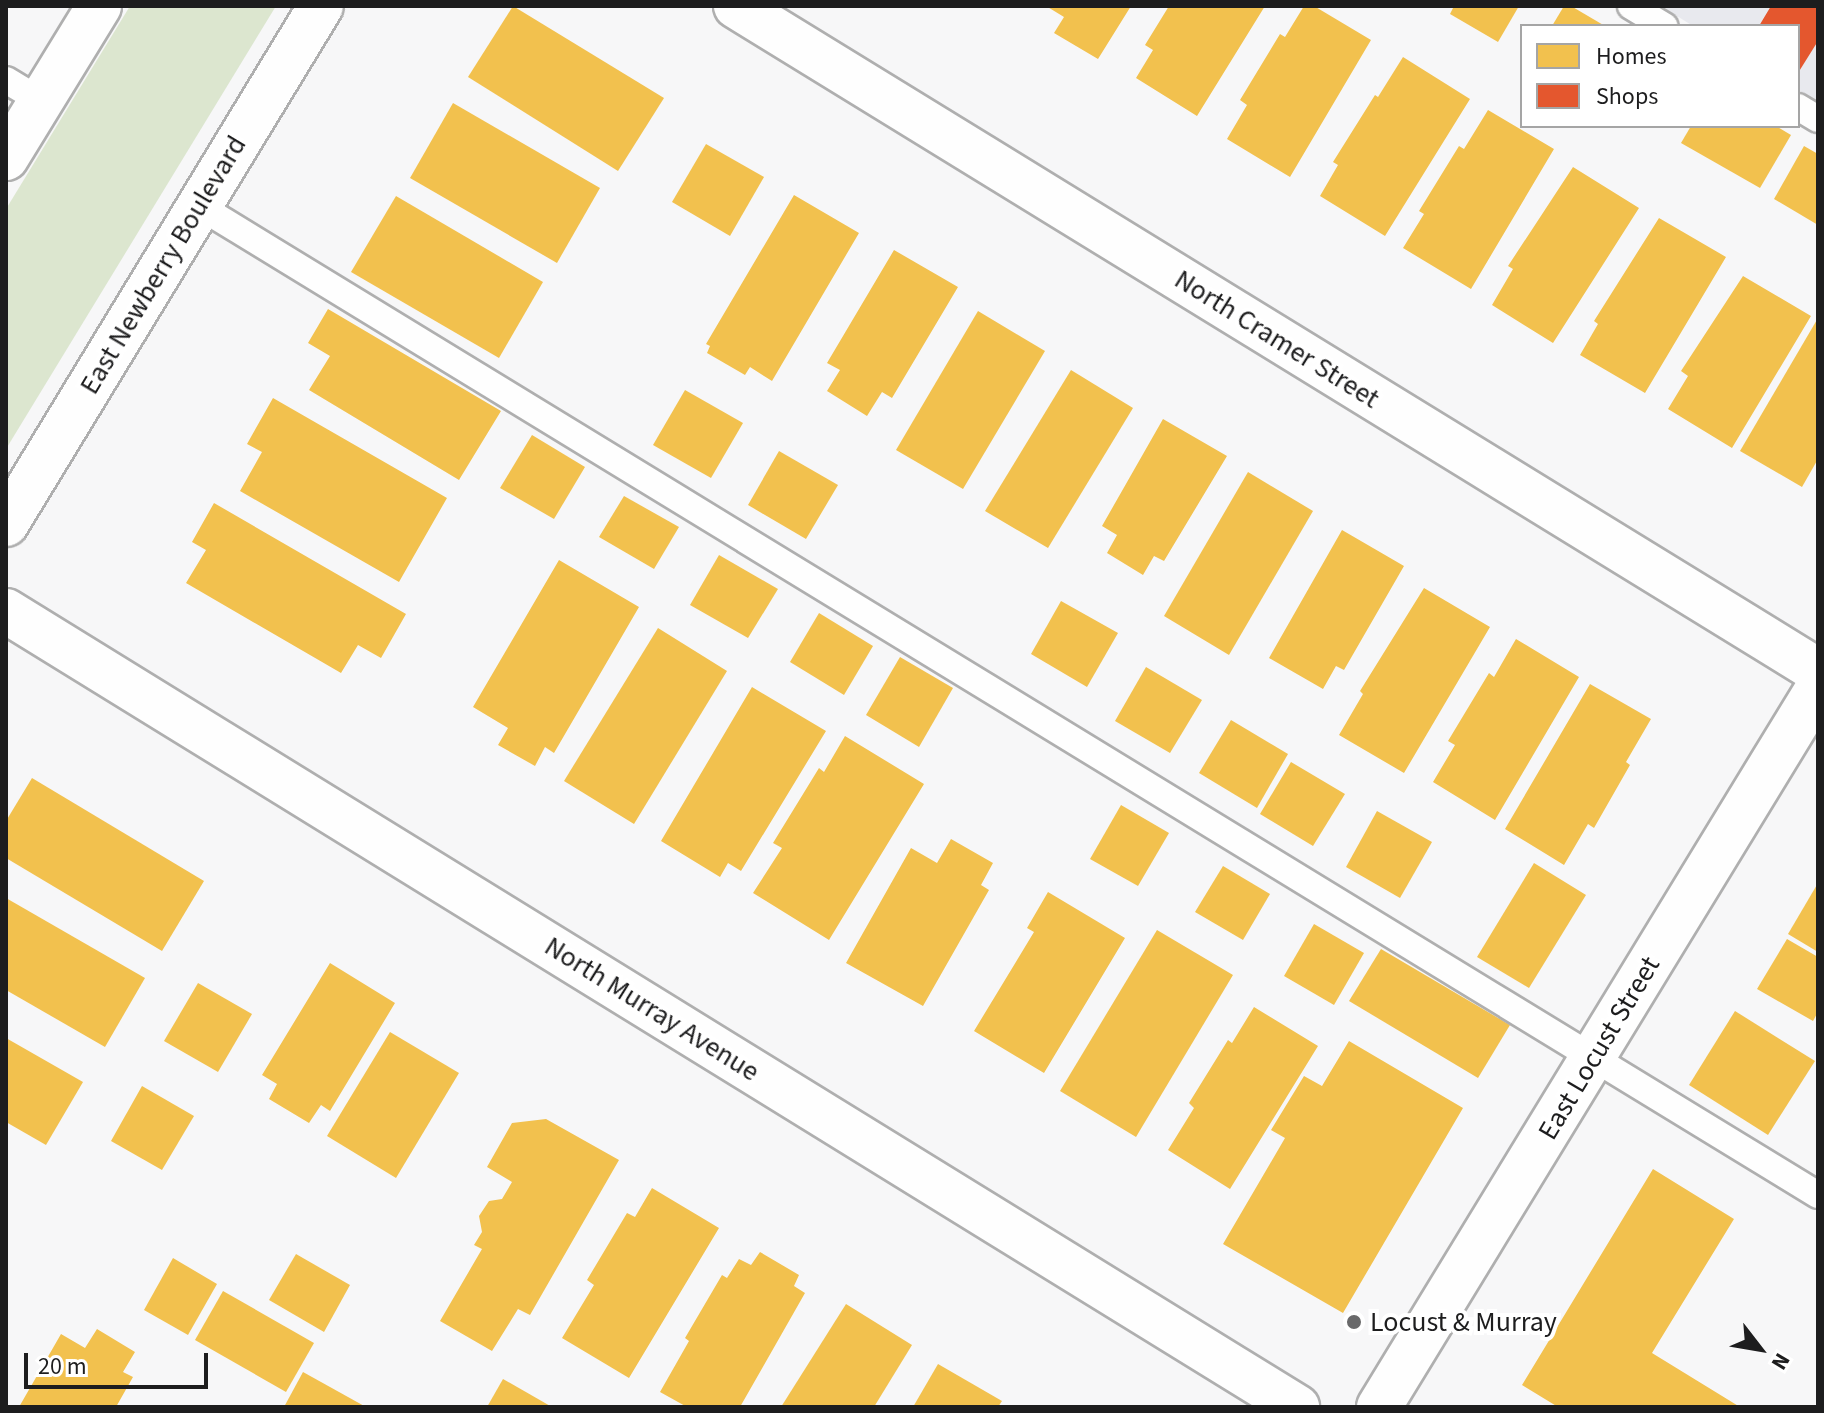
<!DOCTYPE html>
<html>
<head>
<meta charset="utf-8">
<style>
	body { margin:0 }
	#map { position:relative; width:1824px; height:1413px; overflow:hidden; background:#f7f7f8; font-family:"Source Sans 3",sans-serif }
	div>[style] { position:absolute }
	.built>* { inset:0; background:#e8e9ee }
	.green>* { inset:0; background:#dce6cf }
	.homes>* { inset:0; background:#f2c14e }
	.shops>* { inset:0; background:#e4572e }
	.roads { filter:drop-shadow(2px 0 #afafaf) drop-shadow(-2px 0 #afafaf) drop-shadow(0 2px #afafaf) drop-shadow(0 -2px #afafaf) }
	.lane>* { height:26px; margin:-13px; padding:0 13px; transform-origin:13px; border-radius:13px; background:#fefefe }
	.street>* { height:44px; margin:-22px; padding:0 22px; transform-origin:22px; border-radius:22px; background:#fefefe }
	.secondary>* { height:44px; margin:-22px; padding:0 22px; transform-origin:22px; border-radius:22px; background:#fefefe }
	.dots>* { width:22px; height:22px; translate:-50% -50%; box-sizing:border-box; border:4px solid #fff; border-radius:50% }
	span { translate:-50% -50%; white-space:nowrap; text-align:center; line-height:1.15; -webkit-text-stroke:8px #fff; paint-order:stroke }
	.street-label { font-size:28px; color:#1d1d1e }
	.poi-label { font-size:28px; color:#1d1d1e }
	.left { translate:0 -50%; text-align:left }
	.frame { position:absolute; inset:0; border:8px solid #1d1d1e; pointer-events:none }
	.legend { position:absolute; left:1520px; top:24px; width:280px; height:104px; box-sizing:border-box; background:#fff; border:2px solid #a5a5a5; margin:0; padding:10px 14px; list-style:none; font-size:24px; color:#1d1d1e }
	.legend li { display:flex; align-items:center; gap:16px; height:40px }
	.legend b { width:40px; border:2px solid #a5a5a5 }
	.north { position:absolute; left:1720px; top:1309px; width:80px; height:80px; -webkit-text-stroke:6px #fff; paint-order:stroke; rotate:121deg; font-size:22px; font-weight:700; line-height:32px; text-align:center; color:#1d1d1e }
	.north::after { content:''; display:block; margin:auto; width:28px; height:36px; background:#1d1d1e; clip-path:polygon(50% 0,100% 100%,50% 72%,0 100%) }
	.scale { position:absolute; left:24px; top:1353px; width:184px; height:36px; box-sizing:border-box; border:4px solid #1d1d1e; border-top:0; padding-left:10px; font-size:24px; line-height:28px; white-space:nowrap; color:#1d1d1e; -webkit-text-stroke:6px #fff; paint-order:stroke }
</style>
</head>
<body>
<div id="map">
	<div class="built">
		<i style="clip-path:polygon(1661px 6px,1818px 6px,1818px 102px,1798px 90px,1798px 26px,1693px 26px)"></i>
	</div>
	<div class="green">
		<i style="clip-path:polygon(130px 6px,276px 6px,6px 449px,6px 209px)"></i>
	</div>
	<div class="homes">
		<i style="clip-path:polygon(513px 6px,664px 98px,618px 171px,468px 77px)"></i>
		<i style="clip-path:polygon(1046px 6px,1131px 6px,1098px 59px,1054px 33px,1064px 17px)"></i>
		<i style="clip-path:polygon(1169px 6px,1265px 6px,1197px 116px,1136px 78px,1153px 50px,1145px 45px)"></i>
		<i style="clip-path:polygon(1304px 6px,1314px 6px,1371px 40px,1290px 177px,1227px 139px,1247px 105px,1240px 100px,1280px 34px,1285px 37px)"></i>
		<i style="clip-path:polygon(1454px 6px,1519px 6px,1498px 42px,1450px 14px)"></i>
		<i style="clip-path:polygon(1564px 6px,1571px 6px,1605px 26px,1552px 26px)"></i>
		<i style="clip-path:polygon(1403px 57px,1470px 99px,1385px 236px,1320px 196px,1338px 165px,1333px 162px,1375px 95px,1378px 97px)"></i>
		<i style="clip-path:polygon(453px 103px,600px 188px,557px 263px,410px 178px)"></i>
		<i style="clip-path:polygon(1488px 110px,1554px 149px,1471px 289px,1403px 248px,1424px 214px,1419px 211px,1459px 146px,1464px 149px)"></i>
		<i style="clip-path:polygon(1691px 126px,1776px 126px,1791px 135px,1760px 188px,1681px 143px)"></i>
		<i style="clip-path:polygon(706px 144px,764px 177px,730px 236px,672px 202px)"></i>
		<i style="clip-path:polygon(1804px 146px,1818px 154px,1818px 225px,1774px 199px)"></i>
		<i style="clip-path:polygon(1573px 167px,1639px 208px,1553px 343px,1492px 305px,1513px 269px,1508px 266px)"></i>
		<i style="clip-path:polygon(794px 195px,859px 233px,772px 381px,750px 367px,745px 375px,707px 353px,710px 346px,706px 344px)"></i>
		<i style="clip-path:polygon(396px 196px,543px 282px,499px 358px,351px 272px)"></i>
		<i style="clip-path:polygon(1659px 218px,1726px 257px,1645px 393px,1580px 355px,1598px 324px,1594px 321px)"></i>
		<i style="clip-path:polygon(894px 250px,958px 287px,892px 398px,882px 392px,867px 416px,827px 391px,840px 370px,827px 363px)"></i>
		<i style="clip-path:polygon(1743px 276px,1811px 316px,1732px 448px,1668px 409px,1688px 376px,1681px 371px)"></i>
		<i style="clip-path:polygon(328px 309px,501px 411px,459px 480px,309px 390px,330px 356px,308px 343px)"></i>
		<i style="clip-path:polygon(978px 311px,1045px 351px,963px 489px,896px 450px)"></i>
		<i style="clip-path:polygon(1818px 318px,1818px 459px,1802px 487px,1740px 451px)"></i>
		<i style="clip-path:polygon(1071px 370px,1133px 408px,1048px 548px,985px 511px)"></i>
		<i style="clip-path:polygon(685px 390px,743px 423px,711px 478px,653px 445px)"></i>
		<i style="clip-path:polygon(273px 398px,447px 498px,399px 582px,240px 491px,262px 452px,247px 444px)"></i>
		<i style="clip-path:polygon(1163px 419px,1227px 456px,1164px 561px,1154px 556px,1143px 575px,1107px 553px,1117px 535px,1102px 526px)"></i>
		<i style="clip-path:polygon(532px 435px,585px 467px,554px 519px,500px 488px)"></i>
		<i style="clip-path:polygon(779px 451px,838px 485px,806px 539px,748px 505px)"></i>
		<i style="clip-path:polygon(1248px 472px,1313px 511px,1229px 655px,1164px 616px)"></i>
		<i style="clip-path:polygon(624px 496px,679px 527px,654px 569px,599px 537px)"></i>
		<i style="clip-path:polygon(214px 503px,406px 614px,381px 658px,358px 645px,341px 673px,186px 583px,206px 550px,192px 542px)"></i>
		<i style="clip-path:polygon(1342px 530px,1404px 566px,1344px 670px,1336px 666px,1323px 689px,1269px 658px)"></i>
		<i style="clip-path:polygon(719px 555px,778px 589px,748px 638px,690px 605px)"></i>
		<i style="clip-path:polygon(559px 560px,639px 607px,554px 753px,545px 747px,535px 766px,498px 745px,508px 728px,473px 707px)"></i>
		<i style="clip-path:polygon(1424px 588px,1490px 627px,1404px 773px,1339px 735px,1363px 694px,1360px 691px)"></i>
		<i style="clip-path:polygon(1061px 601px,1118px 633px,1087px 687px,1031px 654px)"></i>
		<i style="clip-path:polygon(819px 613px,873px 646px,844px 695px,790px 662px)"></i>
		<i style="clip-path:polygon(658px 628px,727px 671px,634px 824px,564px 781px)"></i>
		<i style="clip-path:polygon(1516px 639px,1579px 677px,1495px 820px,1433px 782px,1455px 745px,1448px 741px,1489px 673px,1494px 677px)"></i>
		<i style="clip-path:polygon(900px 657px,953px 688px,919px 747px,866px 715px)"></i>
		<i style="clip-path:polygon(1146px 667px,1202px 700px,1170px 753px,1115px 721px)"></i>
		<i style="clip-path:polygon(1590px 684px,1651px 719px,1626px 762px,1630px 765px,1594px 828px,1588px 824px,1564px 865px,1505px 829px)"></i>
		<i style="clip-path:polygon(752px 687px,826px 731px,741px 871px,728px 863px,720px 877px,661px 841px)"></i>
		<i style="clip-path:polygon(1231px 720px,1288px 754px,1257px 808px,1199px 773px)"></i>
		<i style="clip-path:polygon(845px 736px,924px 784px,829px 940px,753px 893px,782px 848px,773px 843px,819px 768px,824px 772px)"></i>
		<i style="clip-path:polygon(1291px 762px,1345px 794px,1313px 846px,1260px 814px)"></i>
		<i style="clip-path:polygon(32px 778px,204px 881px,162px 951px,6px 858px,6px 821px)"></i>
		<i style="clip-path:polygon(1121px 805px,1169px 833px,1138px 886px,1090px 859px)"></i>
		<i style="clip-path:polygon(1377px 811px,1432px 842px,1400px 898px,1346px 867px)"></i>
		<i style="clip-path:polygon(951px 839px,993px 863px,981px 885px,989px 890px,923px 1006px,846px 963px,911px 848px,937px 863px)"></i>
		<i style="clip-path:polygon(1534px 863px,1586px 895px,1529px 988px,1477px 957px)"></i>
		<i style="clip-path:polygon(1223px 866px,1270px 894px,1243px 940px,1195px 912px)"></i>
		<i style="clip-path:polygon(1818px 883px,1818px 952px,1788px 934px)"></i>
		<i style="clip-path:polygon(1048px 892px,1125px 938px,1044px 1073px,974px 1031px,1034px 932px,1027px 928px)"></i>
		<i style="clip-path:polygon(6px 898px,145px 978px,105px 1047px,6px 990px)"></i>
		<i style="clip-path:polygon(1314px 924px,1364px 953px,1334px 1005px,1284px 976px)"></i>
		<i style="clip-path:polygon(1157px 930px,1233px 975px,1136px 1137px,1060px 1091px)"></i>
		<i style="clip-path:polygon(1787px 939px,1818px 957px,1818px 1012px,1813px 1021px,1757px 989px)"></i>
		<i style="clip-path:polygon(1381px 949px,1510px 1025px,1478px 1078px,1349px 1001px)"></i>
		<i style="clip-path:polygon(330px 963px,395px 1003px,330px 1111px,321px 1105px,309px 1123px,269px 1099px,277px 1084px,262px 1075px)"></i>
		<i style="clip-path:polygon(198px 983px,252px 1014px,218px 1072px,164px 1041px)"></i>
		<i style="clip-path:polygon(1254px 1007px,1318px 1046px,1230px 1189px,1168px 1150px,1194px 1108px,1189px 1103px,1228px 1040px,1232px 1043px)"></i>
		<i style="clip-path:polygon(1735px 1011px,1815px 1061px,1768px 1135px,1689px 1085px)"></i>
		<i style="clip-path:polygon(390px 1032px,459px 1073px,396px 1178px,327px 1136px)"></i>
		<i style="clip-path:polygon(6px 1038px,83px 1082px,46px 1145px,6px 1122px)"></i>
		<i style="clip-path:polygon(1349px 1041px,1463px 1108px,1343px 1313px,1223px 1244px,1285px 1138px,1271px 1130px,1304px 1076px,1322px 1086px)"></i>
		<i style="clip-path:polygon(142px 1086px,194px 1116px,162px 1170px,111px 1141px)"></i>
		<i style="clip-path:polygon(546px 1119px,619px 1160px,530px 1315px,518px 1309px,492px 1351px,440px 1321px,482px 1249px,474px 1245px,482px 1232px,479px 1216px,489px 1201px,502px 1199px,512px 1182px,487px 1167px,512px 1123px)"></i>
		<i style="clip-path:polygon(1653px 1169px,1734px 1219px,1652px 1353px,1740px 1407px,1558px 1407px,1522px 1385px)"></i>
		<i style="clip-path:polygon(652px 1188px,719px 1228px,629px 1378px,562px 1338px,594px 1285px,587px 1280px,627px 1213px,635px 1217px)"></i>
		<i style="clip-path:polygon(760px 1252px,799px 1275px,794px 1286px,805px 1293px,740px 1407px,687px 1407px,660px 1392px,689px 1341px,685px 1338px,722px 1275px,727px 1278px,739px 1259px,751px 1265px)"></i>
		<i style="clip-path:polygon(296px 1254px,350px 1285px,324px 1332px,269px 1300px)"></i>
		<i style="clip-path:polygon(173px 1258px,217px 1284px,188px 1335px,144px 1310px)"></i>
		<i style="clip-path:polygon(223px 1291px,314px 1343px,286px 1392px,195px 1340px)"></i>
		<i style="clip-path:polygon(846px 1304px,912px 1345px,874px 1407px,781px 1407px)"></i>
		<i style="clip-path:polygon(97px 1329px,135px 1352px,123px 1372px,133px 1377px,116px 1407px,19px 1407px,61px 1334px,85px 1348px)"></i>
		<i style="clip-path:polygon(938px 1364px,1002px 1401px,998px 1407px,913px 1407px)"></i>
		<i style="clip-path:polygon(303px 1372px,366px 1407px,284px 1407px)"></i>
		<i style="clip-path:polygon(503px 1379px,552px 1407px,487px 1407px)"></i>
	</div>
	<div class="shops">
		<i style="clip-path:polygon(1771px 6px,1818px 6px,1818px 41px,1798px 73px,1798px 26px,1759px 26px)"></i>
	</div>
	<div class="roads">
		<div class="lane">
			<i style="left:1631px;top:6px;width:39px;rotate:31deg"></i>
			<i style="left:6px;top:80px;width:41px;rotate:31deg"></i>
			<i style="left:1798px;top:107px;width:23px;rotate:31deg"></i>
			<i style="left:199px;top:206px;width:1897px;rotate:31.42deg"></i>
		</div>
		<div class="street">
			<i style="left:736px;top:6px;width:1270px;rotate:31.57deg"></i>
			<i style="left:6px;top:158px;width:178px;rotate:-58.5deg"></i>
			<i style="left:6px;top:524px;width:606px;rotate:-58.7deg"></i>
			<i style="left:6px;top:611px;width:1517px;rotate:31.66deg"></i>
		</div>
		<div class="secondary">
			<i style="left:1379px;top:1407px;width:842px;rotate:-58.59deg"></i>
		</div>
	</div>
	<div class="dots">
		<i style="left:1354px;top:1322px;background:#69696a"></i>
	</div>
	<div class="street-label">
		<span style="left:163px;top:265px;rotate:-59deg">East Newberry Boulevard</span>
		<span style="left:1277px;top:339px;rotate:32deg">North Cramer Street</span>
		<span style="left:652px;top:1009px;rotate:32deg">North Murray Avenue</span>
		<span style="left:1599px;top:1048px;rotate:-59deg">East Locust Street</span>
	</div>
	<div class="poi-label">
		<span class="left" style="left:1370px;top:1322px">Locust &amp; Murray</span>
	</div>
	<div class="frame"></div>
	<ul class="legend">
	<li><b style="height:22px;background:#f2c14e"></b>Homes</li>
	<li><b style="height:22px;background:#e4572e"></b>Shops</li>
	</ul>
	<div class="north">N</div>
	<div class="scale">20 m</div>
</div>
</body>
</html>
